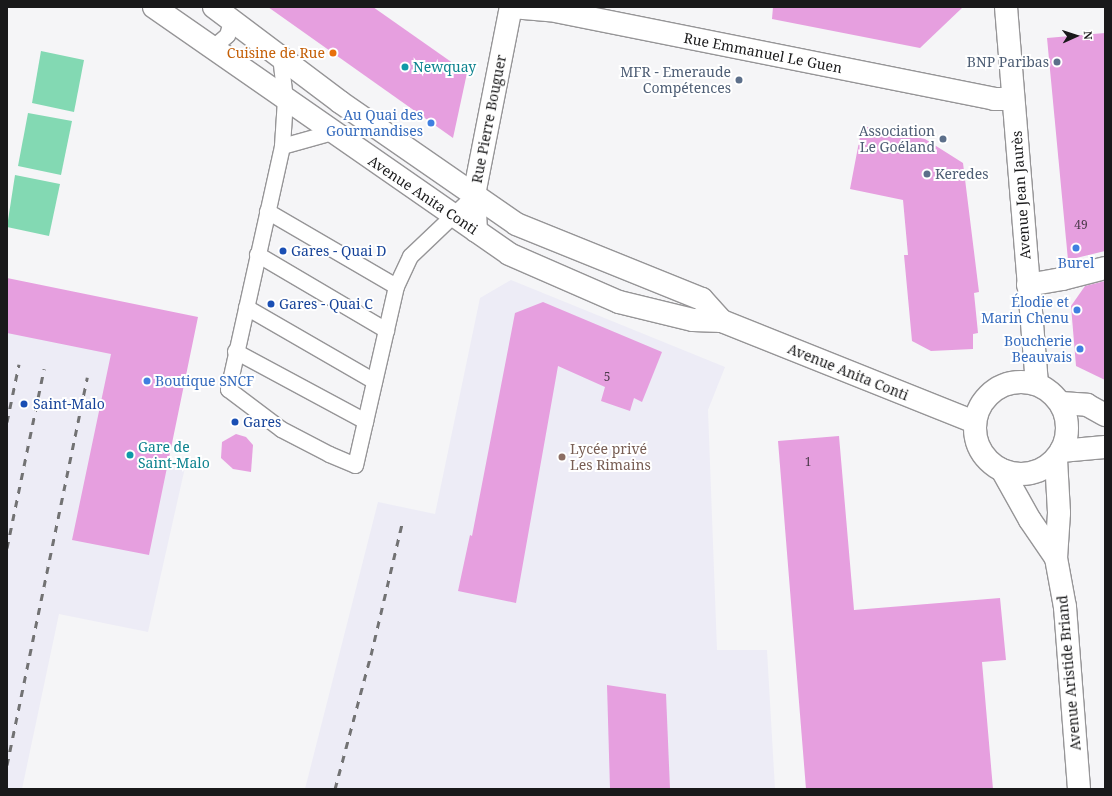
<!DOCTYPE html>
<html>
<head>
<meta charset="utf-8">
<style>
	body { margin:0 }
	#map { position:relative; width:1112px; height:796px; overflow:hidden; background:#f5f5f7; font-family:"Noto Serif",serif }
	div>[style] { position:absolute }
	.built>* { inset:0; background:#edecf6 }
	.green>* { inset:0; background:#83d9b3 }
	.building>* { inset:0; background:#e69fdf }
	.roads { filter:drop-shadow(1px 0 #969597) drop-shadow(-1px 0 #969597) drop-shadow(0 1px #969597) drop-shadow(0 -1px #969597) }
	.lane>* { height:15px; margin:-7.5px; padding:0 7.5px; transform-origin:7.5px; border-radius:7.5px; background:#fff }
	.street>* { height:22px; margin:-11px; padding:0 11px; transform-origin:11px; border-radius:11px; background:#fff }
	.secondary>* { height:22px; margin:-11px; padding:0 11px; transform-origin:11px; border-radius:11px; background:#fff }
	.secondary>.ring { margin:-11px; padding:0; box-sizing:content-box; background:none; border:22px solid #fff; border-radius:50% }
	.rail>* { height:3px; margin-top:-1.5px; transform-origin:0; background:repeating-linear-gradient(90deg,#727273 0 7px,transparent 0 14px) }
	.dots>* { width:11px; height:11px; translate:-50% -50%; box-sizing:border-box; border:2px solid #fff; border-radius:50% }
	span { translate:-50% -50%; white-space:nowrap; text-align:center; line-height:1.15; -webkit-text-stroke:4px #fff; paint-order:stroke }
	.number-label { font-size:12px; color:#4c3a4b }
	.number-label span { -webkit-text-stroke-width:0 }
	.food-label { font-size:14px; color:#c56008 }
	.right { translate:-100% -50%; text-align:right }
	.street-label { font-size:14px; color:#19191a }
	.service-label { font-size:14px; color:#4e5e75 }
	.left { translate:0 -50%; text-align:left }
	.culture-label { font-size:14px; color:#0d838f }
	.shop-label { font-size:14px; color:#366cbe }
	.transit-label { font-size:14px; color:#164399 }
	.education-label { font-size:14px; color:#785e54 }
	.frame { position:absolute; inset:0; border:8px solid #19191a; pointer-events:none }
	.north { position:absolute; left:1056px; top:16px; width:40px; height:40px; -webkit-text-stroke:3px #fff; paint-order:stroke; rotate:87deg; font-size:11px; font-weight:700; line-height:16px; text-align:center; color:#19191a }
	.north::after { content:''; display:block; margin:auto; width:14px; height:18px; background:#19191a; clip-path:polygon(50% 0,100% 100%,50% 72%,0 100%) }
</style>
</head>
<body>
<div id="map">
	<div class="built">
		<i style="clip-path:polygon(511px 280px,725px 367px,708px 410px,717px 650px,767px 650px,775px 789px,305px 789px,378px 502px,435px 514px,480px 298px)"></i>
		<i style="clip-path:polygon(7px 294px,189px 331px,163px 459px,186px 463px,148px 632px,59px 614px,22px 789px,7px 789px)"></i>
	</div>
	<div class="green">
		<i style="clip-path:polygon(41px 51px,84px 60px,74px 112px,32px 103px)"></i>
		<i style="clip-path:polygon(28px 113px,72px 121px,61px 175px,18px 166px)"></i>
		<i style="clip-path:polygon(15px 175px,60px 184px,49px 236px,7px 227px)"></i>
	</div>
	<div class="building">
		<i style="clip-path:polygon(268px 7px,373px 7px,467px 73px,453px 138px)"></i>
		<i style="clip-path:polygon(773px 7px,963px 7px,920px 48px,772px 19px)"></i>
		<i style="clip-path:polygon(1105px 33px,1105px 251px,1068px 260px,1047px 38px)"></i>
		<i style="clip-path:polygon(862px 126px,925px 139px,963px 163px,979px 292px,974px 293px,978px 333px,973px 334px,973px 349px,931px 351px,912px 341px,904px 255px,908px 255px,903px 200px,850px 189px)"></i>
		<i style="clip-path:polygon(7px 278px,198px 317px,149px 555px,72px 540px,111px 354px,7px 333px)"></i>
		<i style="clip-path:polygon(1105px 281px,1105px 380px,1076px 366px,1071px 306px,1085px 286px)"></i>
		<i style="clip-path:polygon(543px 302px,662px 352px,642px 402px,634px 398px,630px 411px,601px 401px,605px 387px,558px 366px,516px 603px,458px 591px,470px 535px,472px 536px,515px 313px)"></i>
		<i style="clip-path:polygon(236px 434px,246px 437px,253px 445px,251px 472px,233px 469px,221px 458px,222px 442px)"></i>
		<i style="clip-path:polygon(839px 436px,854px 610px,1000px 598px,1006px 660px,982px 662px,993px 789px,806px 789px,778px 441px)"></i>
		<i style="clip-path:polygon(607px 685px,666px 694px,670px 789px,610px 789px)"></i>
	</div>
	<div class="roads">
		<div class="lane">
			<i style="left:212px;top:48px;width:20px;rotate:-41deg"></i>
			<i style="left:227px;top:35px;width:18px;rotate:-74deg"></i>
			<i style="left:280px;top:56px;width:43px;rotate:83.4deg"></i>
			<i style="left:285px;top:99px;width:47px;rotate:93.7deg"></i>
			<i style="left:282px;top:146px;width:249px;rotate:102.5deg"></i>
			<i style="left:228px;top:389px;width:66px;rotate:37deg"></i>
			<i style="left:281px;top:429px;width:54px;rotate:27.5deg"></i>
			<i style="left:329px;top:454px;width:28px;rotate:23deg"></i>
			<i style="left:355px;top:465px;width:184px;rotate:-77.1deg"></i>
			<i style="left:396px;top:286px;width:33px;rotate:-65deg"></i>
			<i style="left:410px;top:256px;width:88px;rotate:-43.6deg"></i>
			<i style="left:282px;top:146px;width:52px;rotate:-15.6deg"></i>
			<i style="left:267px;top:211px;width:149px;rotate:30.2deg"></i>
			<i style="left:257px;top:254px;width:150px;rotate:30.5deg"></i>
			<i style="left:246px;top:307px;width:148px;rotate:30deg"></i>
			<i style="left:235px;top:351px;width:148px;rotate:28.3deg"></i>
		</div>
		<div class="street">
			<i style="left:512px;top:7px;width:38px;rotate:5deg"></i>
			<i style="left:550px;top:10px;width:453px;rotate:11.3deg"></i>
			<i style="left:994px;top:99px;width:19px"></i>
			<i style="left:476px;top:231px;width:36px;rotate:-93deg"></i>
			<i style="left:474px;top:195px;width:192px;rotate:-78.9deg"></i>
			<i style="left:1028px;top:285px;width:35px;rotate:-10deg"></i>
			<i style="left:1062px;top:279px;width:44px;rotate:-14.3deg"></i>
			<i style="left:1061px;top:403px;width:26px;rotate:4deg"></i>
			<i style="left:1087px;top:405px;width:21px;rotate:29deg"></i>
			<i style="left:1061px;top:451px;width:44px;rotate:-5.2deg"></i>
		</div>
		<div class="secondary">
			<i style="left:154px;top:7px;width:432px;rotate:34.8deg"></i>
			<i style="left:509px;top:254px;width:120px;rotate:23.6deg"></i>
			<i style="left:619px;top:302px;width:76px;rotate:13.7deg"></i>
			<i style="left:693px;top:320px;width:29px;rotate:2deg"></i>
			<i style="left:722px;top:321px;width:272px;rotate:21.8deg"></i>
			<i style="left:214px;top:7px;width:158px;rotate:37deg"></i>
			<i style="left:340px;top:102px;width:214px;rotate:34.7deg"></i>
			<i style="left:516px;top:224px;width:201px;rotate:22deg"></i>
			<i style="left:702px;top:299px;width:30px;rotate:48deg"></i>
			<i style="left:1006px;top:7px;width:378px;rotate:85.3deg"></i>
			<i class="ring" style="left:975px;top:382px;width:70px;height:70px"></i>
			<i style="left:1056px;top:459px;width:54px;rotate:86.8deg"></i>
			<i style="left:1059px;top:513px;width:45px;rotate:93.8deg"></i>
			<i style="left:1056px;top:558px;width:50px;rotate:79.6deg"></i>
			<i style="left:1065px;top:607px;width:183px;rotate:85.6deg"></i>
			<i style="left:1002px;top:470px;width:57px;rotate:60.8deg"></i>
			<i style="left:1030px;top:520px;width:46px;rotate:55.6deg"></i>
		</div>
	</div>
	<div class="rail">
		<i style="left:7px;top:422px;width:59px;rotate:-78.3deg"></i>
		<i style="left:7px;top:548px;width:183px;rotate:-78.3deg"></i>
		<i style="left:7px;top:765px;width:396px;rotate:-78.3deg"></i>
		<i style="left:335px;top:789px;width:139px;rotate:-75deg"></i>
		<i style="left:371px;top:655px;width:135px;rotate:-76.7deg"></i>
	</div>
	<div class="dots">
		<i style="left:333px;top:53px;background:#e8710a"></i>
		<i style="left:1057px;top:62px;background:#5c6f8a"></i>
		<i style="left:405px;top:67px;background:#0f9aa8"></i>
		<i style="left:739px;top:80px;background:#5c6f8a"></i>
		<i style="left:431px;top:123px;background:#3f7fe0"></i>
		<i style="left:943px;top:139px;background:#5c6f8a"></i>
		<i style="left:927px;top:174px;background:#5c6f8a"></i>
		<i style="left:1076px;top:248px;background:#3f7fe0"></i>
		<i style="left:283px;top:251px;background:#1a4fb4"></i>
		<i style="left:271px;top:304px;background:#1a4fb4"></i>
		<i style="left:1077px;top:310px;background:#3f7fe0"></i>
		<i style="left:1080px;top:349px;background:#3f7fe0"></i>
		<i style="left:147px;top:381px;background:#3f7fe0"></i>
		<i style="left:24px;top:404px;background:#1a4fb4"></i>
		<i style="left:235px;top:422px;background:#1a4fb4"></i>
		<i style="left:130px;top:455px;background:#0f9aa8"></i>
		<i style="left:562px;top:457px;background:#8d6e63"></i>
	</div>
	<div class="number-label">
		<span style="left:1081px;top:225px">49</span>
		<span style="left:607px;top:377px">5</span>
		<span style="left:808px;top:462px">1</span>
	</div>
	<div class="food-label">
		<span class="right" style="left:325px;top:53px">Cuisine de Rue</span>
	</div>
	<div class="street-label">
		<span style="left:763px;top:53px;rotate:11deg">Rue Emmanuel Le Guen</span>
		<span style="left:489px;top:119px;rotate:-79deg">Rue Pierre Bouguer</span>
		<span style="left:423px;top:195px;rotate:34deg">Avenue Anita Conti</span>
		<span style="left:1021px;top:195px;rotate:-94deg">Avenue Jean Jaurès</span>
		<span style="left:848px;top:372px;rotate:22deg">Avenue Anita Conti</span>
		<span style="left:1069px;top:673px;rotate:-95deg">Avenue Aristide Briand</span>
	</div>
	<div class="service-label">
		<span class="right" style="left:1049px;top:62px">BNP Paribas</span>
		<span class="right" style="left:731px;top:80px">MFR - Emeraude<br>Compétences</span>
		<span class="right" style="left:935px;top:139px">Association<br>Le Goéland</span>
		<span class="left" style="left:935px;top:174px">Keredes</span>
	</div>
	<div class="culture-label">
		<span class="left" style="left:413px;top:67px">Newquay</span>
		<span class="left" style="left:138px;top:455px">Gare de<br>Saint-Malo</span>
	</div>
	<div class="shop-label">
		<span class="right" style="left:423px;top:123px">Au Quai des<br>Gourmandises</span>
		<span style="left:1076px;top:263px">Burel</span>
		<span class="right" style="left:1069px;top:310px">Élodie et<br>Marin Chenu</span>
		<span class="right" style="left:1072px;top:349px">Boucherie<br>Beauvais</span>
		<span class="left" style="left:155px;top:381px">Boutique SNCF</span>
	</div>
	<div class="transit-label">
		<span class="left" style="left:291px;top:251px">Gares - Quai D</span>
		<span class="left" style="left:279px;top:304px">Gares - Quai C</span>
		<span class="left" style="left:33px;top:404px">Saint-Malo</span>
		<span class="left" style="left:243px;top:422px">Gares</span>
	</div>
	<div class="education-label">
		<span class="left" style="left:570px;top:457px">Lycée privé<br>Les Rimains</span>
	</div>
	<div class="frame"></div>
	<div class="north">N</div>
</div>
</body>
</html>
